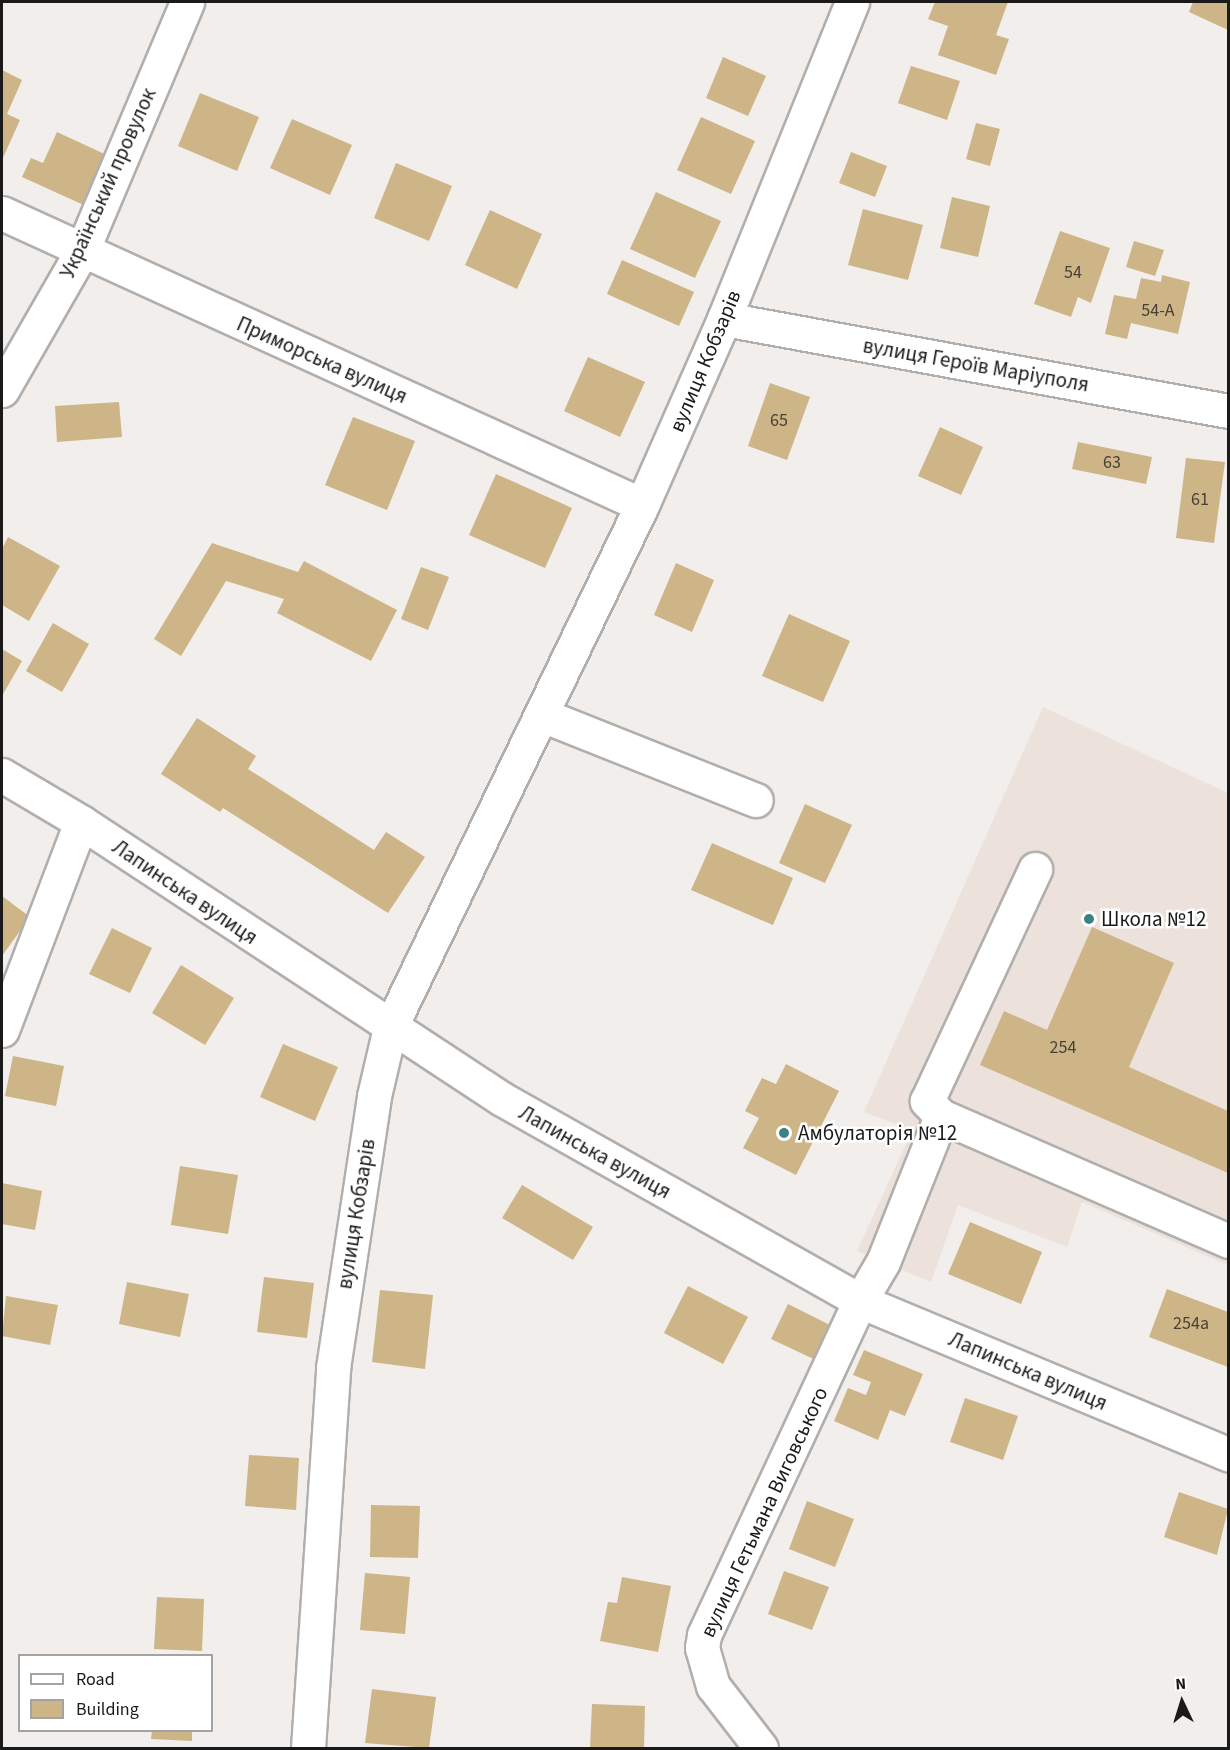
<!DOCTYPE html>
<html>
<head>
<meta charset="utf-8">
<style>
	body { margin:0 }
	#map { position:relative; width:1230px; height:1750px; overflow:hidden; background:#f1eeec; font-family:"Source Sans 3",sans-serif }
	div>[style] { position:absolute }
	.built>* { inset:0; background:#ece2db }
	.building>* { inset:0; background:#ceb587 }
	.roads { filter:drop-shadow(2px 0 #b1afad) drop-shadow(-2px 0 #b1afad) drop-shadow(0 2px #b1afad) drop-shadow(0 -2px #b1afad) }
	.minor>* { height:33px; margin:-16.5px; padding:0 16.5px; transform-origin:16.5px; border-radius:16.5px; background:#fff }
	.dots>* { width:16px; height:16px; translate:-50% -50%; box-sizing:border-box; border:3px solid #fff; border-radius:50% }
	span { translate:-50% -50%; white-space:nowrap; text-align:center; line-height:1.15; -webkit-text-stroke:5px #fff; paint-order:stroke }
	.number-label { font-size:18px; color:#484135 }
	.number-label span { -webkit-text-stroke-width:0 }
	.street-label { font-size:21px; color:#1b1a1a }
	.poi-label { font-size:21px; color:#1b1a1a }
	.left { translate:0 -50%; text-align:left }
	.frame { position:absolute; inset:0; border:3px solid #1b1a1a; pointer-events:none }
	.legend { position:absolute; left:18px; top:1654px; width:195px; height:78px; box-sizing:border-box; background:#fff; border:2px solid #a4a3a3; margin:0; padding:8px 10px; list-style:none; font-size:18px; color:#1b1a1a }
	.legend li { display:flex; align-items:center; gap:12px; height:30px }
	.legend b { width:30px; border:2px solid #a4a3a3 }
	.north { position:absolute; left:1152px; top:1672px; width:60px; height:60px; -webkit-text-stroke:4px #fff; paint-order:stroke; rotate:356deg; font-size:16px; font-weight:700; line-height:24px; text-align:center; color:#1b1a1a }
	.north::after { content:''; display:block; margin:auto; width:21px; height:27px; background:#1b1a1a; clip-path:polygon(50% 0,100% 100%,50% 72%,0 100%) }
</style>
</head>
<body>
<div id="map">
	<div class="built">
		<i style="clip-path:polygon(1043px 707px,1228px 793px,1228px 1265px,1082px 1202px,1067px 1247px,958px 1205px,931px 1282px,857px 1251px,907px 1142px,898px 1125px,864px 1112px)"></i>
	</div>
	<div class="building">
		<i style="clip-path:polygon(935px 2px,1008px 2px,996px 35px,1009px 39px,996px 75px,938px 55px,948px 26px,928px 19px)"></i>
		<i style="clip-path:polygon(1193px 2px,1228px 2px,1228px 30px,1189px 12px)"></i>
		<i style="clip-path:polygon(723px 57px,766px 76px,748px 116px,706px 98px)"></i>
		<i style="clip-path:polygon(911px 66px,960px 81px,947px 120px,898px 103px)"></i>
		<i style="clip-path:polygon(2px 70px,22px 80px,7px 114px,20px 120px,2px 160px)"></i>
		<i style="clip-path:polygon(200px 93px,259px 117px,237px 171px,178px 146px)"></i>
		<i style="clip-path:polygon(701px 117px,755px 141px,731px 194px,677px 170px)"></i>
		<i style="clip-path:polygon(292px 119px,352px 145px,330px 195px,270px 168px)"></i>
		<i style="clip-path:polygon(976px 123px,1000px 129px,990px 166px,966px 159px)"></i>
		<i style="clip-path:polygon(57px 132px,111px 157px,88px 207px,22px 177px,31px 158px,43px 163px)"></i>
		<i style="clip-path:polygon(851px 152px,887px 166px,875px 197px,839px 183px)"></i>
		<i style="clip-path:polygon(396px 163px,452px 186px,429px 241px,374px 218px)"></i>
		<i style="clip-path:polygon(656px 192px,721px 221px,695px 278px,630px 249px)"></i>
		<i style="clip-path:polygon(952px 197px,990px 206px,978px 257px,940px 248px)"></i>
		<i style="clip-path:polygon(863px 209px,923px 225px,908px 280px,848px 265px)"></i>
		<i style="clip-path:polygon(490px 210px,542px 234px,517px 289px,465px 265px)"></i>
		<i style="clip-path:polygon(1060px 231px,1110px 248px,1091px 303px,1078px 297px,1071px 317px,1034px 304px)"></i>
		<i style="clip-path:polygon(1134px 241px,1164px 250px,1155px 276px,1126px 267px)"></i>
		<i style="clip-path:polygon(622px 260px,694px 292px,679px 326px,607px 294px)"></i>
		<i style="clip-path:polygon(1162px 275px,1190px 282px,1178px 334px,1131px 323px,1127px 339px,1105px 334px,1114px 295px,1136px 299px,1141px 278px,1161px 282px)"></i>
		<i style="clip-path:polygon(588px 357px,645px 382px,620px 437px,564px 411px)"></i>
		<i style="clip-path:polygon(770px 383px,810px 397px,787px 460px,748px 446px)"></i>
		<i style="clip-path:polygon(119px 402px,122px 437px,57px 442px,55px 406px)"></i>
		<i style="clip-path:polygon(353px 417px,415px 441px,387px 510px,325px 485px)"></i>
		<i style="clip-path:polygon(940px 427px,983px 447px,961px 495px,918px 476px)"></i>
		<i style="clip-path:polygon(1078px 442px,1152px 457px,1146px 484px,1072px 469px)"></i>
		<i style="clip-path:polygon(1186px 458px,1225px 462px,1214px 543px,1176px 538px)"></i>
		<i style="clip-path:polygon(496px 474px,572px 508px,545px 568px,469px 535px)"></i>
		<i style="clip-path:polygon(8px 537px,60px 566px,29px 621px,2px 605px,2px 549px)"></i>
		<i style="clip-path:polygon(212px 543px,298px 572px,304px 561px,397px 610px,371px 661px,277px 613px,284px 599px,226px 581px,181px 656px,154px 639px)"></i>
		<i style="clip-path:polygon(676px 563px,714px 580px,692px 632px,654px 615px)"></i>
		<i style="clip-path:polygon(421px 567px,449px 577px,428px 630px,401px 619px)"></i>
		<i style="clip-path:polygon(789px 614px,850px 641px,823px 702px,762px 676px)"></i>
		<i style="clip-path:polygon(53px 623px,89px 644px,62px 692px,26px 671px)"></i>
		<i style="clip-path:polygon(2px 649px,22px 661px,2px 696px)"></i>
		<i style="clip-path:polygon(197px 718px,256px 756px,248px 769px,374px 850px,386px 832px,425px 857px,388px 913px,223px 808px,220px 812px,161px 774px)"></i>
		<i style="clip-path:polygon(805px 804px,852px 825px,825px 883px,779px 863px)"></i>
		<i style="clip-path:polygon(712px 843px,793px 878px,773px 925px,691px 890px)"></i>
		<i style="clip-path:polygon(2px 896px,30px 917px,2px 956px)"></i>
		<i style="clip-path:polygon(1092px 927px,1174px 963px,1129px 1067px,1228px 1111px,1228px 1173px,980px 1065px,1004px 1011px,1047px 1030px)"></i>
		<i style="clip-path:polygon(112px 928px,152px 948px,130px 993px,89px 974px)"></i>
		<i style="clip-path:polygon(181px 965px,234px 998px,205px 1045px,152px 1013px)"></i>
		<i style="clip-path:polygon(283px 1044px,338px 1067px,315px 1121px,260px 1097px)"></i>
		<i style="clip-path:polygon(13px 1056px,64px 1066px,56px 1106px,5px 1096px)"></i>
		<i style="clip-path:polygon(786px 1064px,839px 1091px,796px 1175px,743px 1148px,759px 1118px,745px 1111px,762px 1078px,776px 1084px)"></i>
		<i style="clip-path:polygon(180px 1166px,238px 1175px,228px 1234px,171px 1225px)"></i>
		<i style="clip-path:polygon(2px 1183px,42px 1191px,35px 1230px,2px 1224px)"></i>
		<i style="clip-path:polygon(522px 1185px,593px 1227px,573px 1260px,502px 1218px)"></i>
		<i style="clip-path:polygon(970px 1222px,1042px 1252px,1021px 1304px,948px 1274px)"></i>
		<i style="clip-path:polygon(264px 1277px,314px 1283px,307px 1338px,257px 1332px)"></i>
		<i style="clip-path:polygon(127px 1282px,189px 1294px,180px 1337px,119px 1324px)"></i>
		<i style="clip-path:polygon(688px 1286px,748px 1317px,723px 1364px,664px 1333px)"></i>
		<i style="clip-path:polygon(1167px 1289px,1228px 1312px,1228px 1367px,1149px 1337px)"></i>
		<i style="clip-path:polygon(380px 1290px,433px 1295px,425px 1369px,372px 1362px)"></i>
		<i style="clip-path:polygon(6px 1296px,58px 1305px,50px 1345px,2px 1336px)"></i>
		<i style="clip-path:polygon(788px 1304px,836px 1328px,820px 1362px,771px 1339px)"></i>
		<i style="clip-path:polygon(864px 1350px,923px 1374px,905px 1416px,890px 1410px,878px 1440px,834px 1421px,848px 1388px,866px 1395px,871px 1382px,853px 1375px)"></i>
		<i style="clip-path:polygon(965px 1398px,1018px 1416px,1003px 1460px,950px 1442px)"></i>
		<i style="clip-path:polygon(249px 1455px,299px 1458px,296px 1510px,245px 1506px)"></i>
		<i style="clip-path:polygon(1179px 1492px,1228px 1509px,1217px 1555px,1164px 1537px)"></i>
		<i style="clip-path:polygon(807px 1501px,854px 1519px,835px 1567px,789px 1549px)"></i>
		<i style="clip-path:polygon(371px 1505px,420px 1506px,418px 1558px,370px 1557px)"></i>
		<i style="clip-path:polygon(784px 1571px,829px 1587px,812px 1630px,768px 1614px)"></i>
		<i style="clip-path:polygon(365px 1573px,410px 1577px,405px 1634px,360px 1630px)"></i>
		<i style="clip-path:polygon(622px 1577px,671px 1586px,658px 1652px,600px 1641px,608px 1602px,617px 1603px)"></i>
		<i style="clip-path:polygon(157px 1597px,204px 1599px,202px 1651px,154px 1649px)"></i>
		<i style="clip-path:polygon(372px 1689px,436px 1697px,429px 1748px,365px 1743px)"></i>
		<i style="clip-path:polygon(592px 1704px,645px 1706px,644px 1748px,590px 1748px)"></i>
		<i style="clip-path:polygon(152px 1730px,192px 1730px,192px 1741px,151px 1739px)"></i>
	</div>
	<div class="roads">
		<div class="minor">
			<i style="left:2px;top:213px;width:703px;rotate:24.52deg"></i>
			<i style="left:724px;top:319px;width:512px;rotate:10.34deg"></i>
			<i style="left:2px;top:390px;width:160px;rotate:-60.1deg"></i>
			<i style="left:82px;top:251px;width:270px;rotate:-67.1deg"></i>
			<i style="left:542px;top:715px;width:230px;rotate:21.7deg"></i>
			<i style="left:2px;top:775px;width:92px;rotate:30.7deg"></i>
			<i style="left:81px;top:822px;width:504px;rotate:33.34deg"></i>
			<i style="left:502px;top:1099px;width:411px;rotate:29.4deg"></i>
			<i style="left:860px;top:1301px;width:399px;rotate:22.6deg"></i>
			<i style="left:2px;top:1030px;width:222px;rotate:-69.2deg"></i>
			<i style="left:941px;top:1116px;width:313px;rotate:23.5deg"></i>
			<i style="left:308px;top:1748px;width:381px;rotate:-86.2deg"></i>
			<i style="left:333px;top:1368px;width:275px;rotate:-81.4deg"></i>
			<i style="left:374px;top:1096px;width:70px;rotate:-76.8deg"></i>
			<i style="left:390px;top:1028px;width:581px;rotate:-64.27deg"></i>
			<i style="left:642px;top:505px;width:203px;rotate:-66.2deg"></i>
			<i style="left:724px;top:319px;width:342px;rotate:-68deg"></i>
			<i style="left:761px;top:1748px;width:78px;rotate:-127.7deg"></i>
			<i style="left:713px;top:1686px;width:40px;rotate:-106deg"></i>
			<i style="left:702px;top:1648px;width:13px;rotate:-81deg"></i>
			<i style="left:704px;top:1635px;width:369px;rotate:-65deg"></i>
			<i style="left:860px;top:1301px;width:45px;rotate:-59.5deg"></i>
			<i style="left:883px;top:1262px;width:157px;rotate:-68.3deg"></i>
			<i style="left:941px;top:1116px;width:21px;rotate:-133deg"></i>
			<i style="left:927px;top:1101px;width:256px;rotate:-65deg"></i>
		</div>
	</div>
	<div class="dots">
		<i style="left:1089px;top:919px;background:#3a8283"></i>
		<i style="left:784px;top:1133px;background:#3a8283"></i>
	</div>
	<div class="number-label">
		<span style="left:1073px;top:273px">54</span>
		<span style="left:1158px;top:311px">54-А</span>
		<span style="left:779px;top:421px">65</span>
		<span style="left:1112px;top:463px">63</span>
		<span style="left:1200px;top:500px">61</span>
		<span style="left:1063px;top:1048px">254</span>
		<span style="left:1191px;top:1324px">254а</span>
	</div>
	<div class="street-label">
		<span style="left:108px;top:183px;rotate:-66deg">Український провулок</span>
		<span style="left:322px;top:360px;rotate:24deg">Приморська вулиця</span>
		<span style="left:705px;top:361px;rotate:-67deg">вулиця Кобзарів</span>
		<span style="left:976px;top:365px;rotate:10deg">вулиця Героїв Маріуполя</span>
		<span style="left:185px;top:892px;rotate:34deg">Лапинська вулиця</span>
		<span style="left:595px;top:1152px;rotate:29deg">Лапинська вулиця</span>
		<span style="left:356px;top:1214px;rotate:-81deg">вулиця Кобзарів</span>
		<span style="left:1028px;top:1371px;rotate:23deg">Лапинська вулиця</span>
		<span style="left:764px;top:1512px;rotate:-65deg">вулиця Гетьмана Виговського</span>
	</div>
	<div class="poi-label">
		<span class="left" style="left:1101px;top:919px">Школа №12</span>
		<span class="left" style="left:798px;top:1133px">Амбулаторія №12</span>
	</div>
	<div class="frame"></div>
	<ul class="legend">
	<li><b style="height:8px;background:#fff"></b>Road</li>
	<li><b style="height:16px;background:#ceb587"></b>Building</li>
	</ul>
	<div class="north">N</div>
</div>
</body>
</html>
